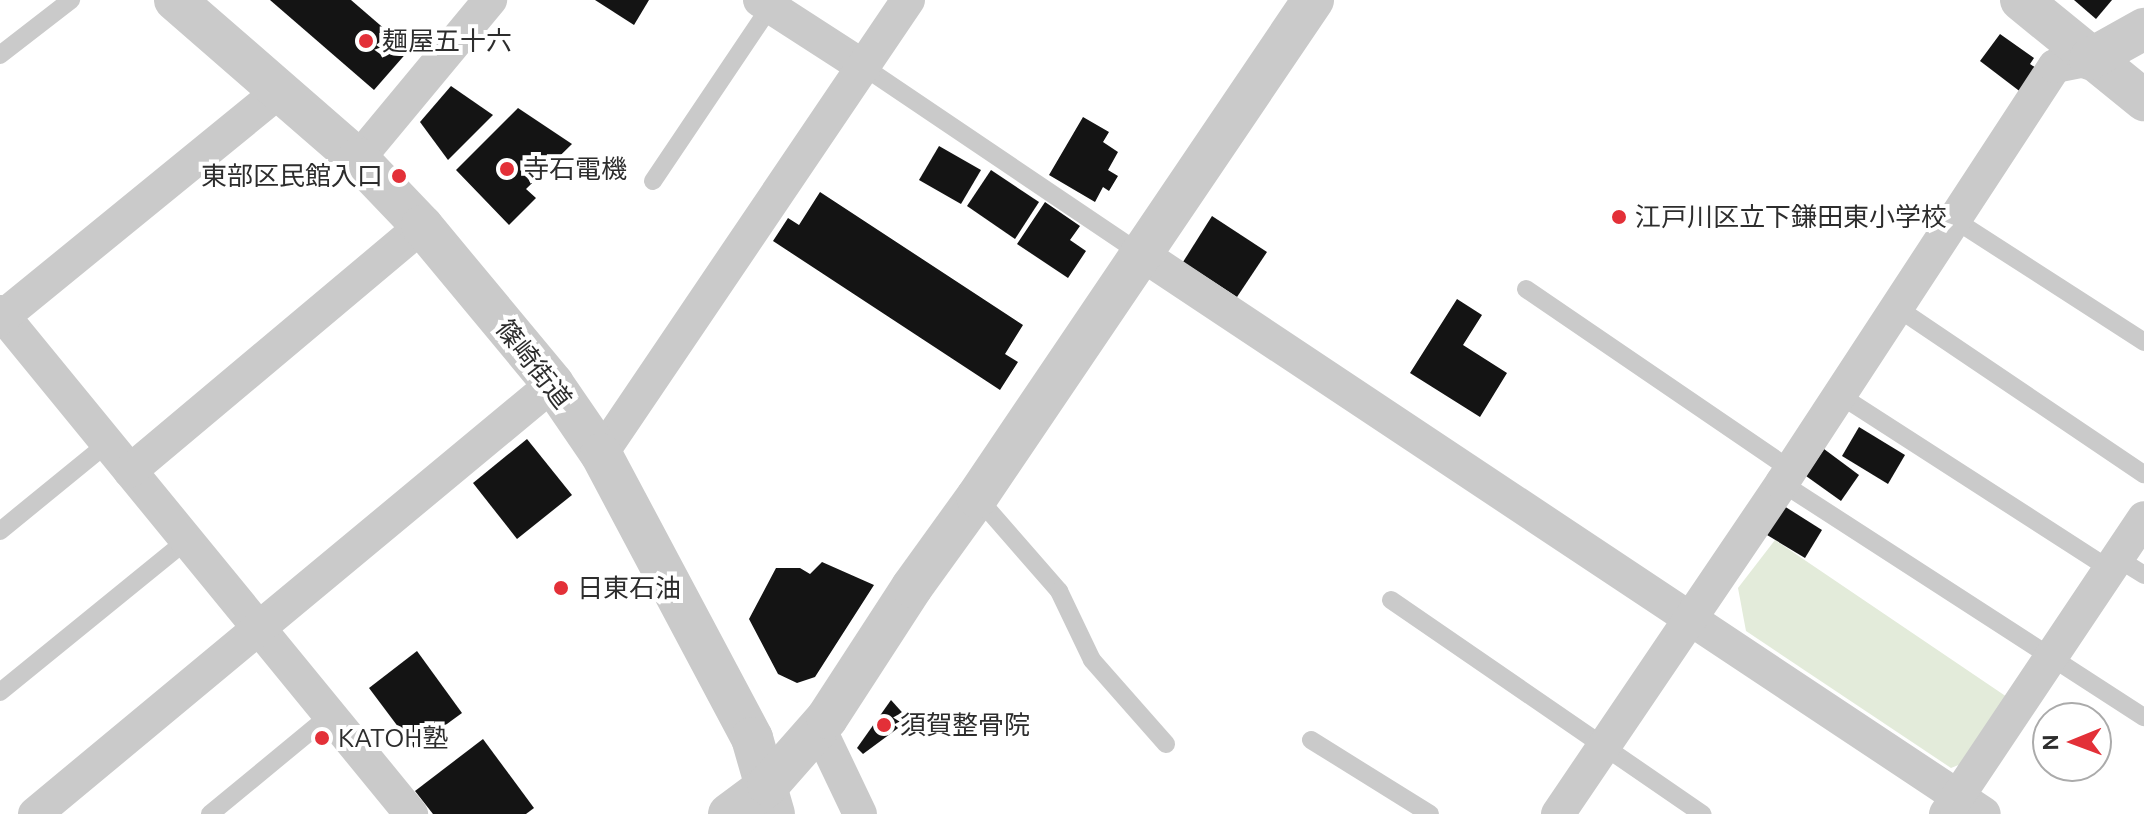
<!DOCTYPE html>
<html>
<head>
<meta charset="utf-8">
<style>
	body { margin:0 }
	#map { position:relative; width:2144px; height:814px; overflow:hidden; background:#fff; font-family:Ubuntu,"Noto Sans JP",sans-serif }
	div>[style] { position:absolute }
	.green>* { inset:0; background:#e3ebda }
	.building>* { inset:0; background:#141414 }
	.service>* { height:18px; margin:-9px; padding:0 9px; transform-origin:9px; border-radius:9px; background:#cacaca }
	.minor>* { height:34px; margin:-17px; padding:0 17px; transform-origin:17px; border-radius:17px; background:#cacaca }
	.tertiary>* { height:42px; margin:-21px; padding:0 21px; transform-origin:21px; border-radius:21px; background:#cacaca }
	.dots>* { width:22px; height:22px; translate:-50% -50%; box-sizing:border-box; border:4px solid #fff; border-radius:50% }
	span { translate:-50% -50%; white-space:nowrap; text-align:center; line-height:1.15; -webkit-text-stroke:8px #fff; paint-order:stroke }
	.poi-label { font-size:26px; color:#2d2d2d }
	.left { translate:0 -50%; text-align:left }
	.right { translate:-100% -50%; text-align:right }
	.street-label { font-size:26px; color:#2d2d2d }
	.north { position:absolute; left:2032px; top:702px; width:80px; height:80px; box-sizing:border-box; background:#fff; border:2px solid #ababab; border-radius:50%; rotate:269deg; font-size:22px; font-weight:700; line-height:32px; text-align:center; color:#2d2d2d }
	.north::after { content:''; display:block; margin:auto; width:28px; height:36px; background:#e33038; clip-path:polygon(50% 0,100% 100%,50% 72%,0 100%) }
</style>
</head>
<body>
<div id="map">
	<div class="green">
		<i style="clip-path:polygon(1775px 540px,2007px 697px,1961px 764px,1951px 768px,1746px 631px,1738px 588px)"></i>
	</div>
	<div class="building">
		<i style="clip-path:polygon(270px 0,351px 0,409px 50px,374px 90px)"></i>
		<i style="clip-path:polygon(595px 0,649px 0,634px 25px)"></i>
		<i style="clip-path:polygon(2074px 0,2112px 0,2096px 19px)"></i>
		<i style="clip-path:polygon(2000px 34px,2034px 58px,2030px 64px,2039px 70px,2022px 93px,1980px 61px)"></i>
		<i style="clip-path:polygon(451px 86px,493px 115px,448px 160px,420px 122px)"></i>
		<i style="clip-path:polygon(518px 108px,572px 144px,526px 189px,536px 198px,509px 225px,456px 170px)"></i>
		<i style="clip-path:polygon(1083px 117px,1109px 132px,1103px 142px,1118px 152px,1108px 170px,1118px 176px,1109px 191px,1103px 187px,1095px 202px,1049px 175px)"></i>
		<i style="clip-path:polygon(939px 146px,981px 170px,961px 204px,919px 180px)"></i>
		<i style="clip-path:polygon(991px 170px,1039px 202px,1015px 239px,967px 206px)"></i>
		<i style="clip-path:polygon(820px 192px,1023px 325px,1005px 354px,1018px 362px,1000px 390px,773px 241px,788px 218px,799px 225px)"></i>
		<i style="clip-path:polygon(1045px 202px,1080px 226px,1070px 240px,1086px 251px,1068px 278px,1017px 244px)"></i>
		<i style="clip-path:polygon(1212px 216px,1267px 252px,1237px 297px,1183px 262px)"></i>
		<i style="clip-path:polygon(1457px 299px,1482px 315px,1463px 345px,1507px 373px,1480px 417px,1410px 373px)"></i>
		<i style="clip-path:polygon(1859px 427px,1905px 455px,1888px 484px,1842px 456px)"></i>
		<i style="clip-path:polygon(527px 439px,572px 495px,517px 539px,473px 483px)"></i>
		<i style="clip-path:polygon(1824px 449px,1859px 475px,1841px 501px,1806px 476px)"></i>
		<i style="clip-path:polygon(1784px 506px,1822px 530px,1805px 558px,1767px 535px)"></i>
		<i style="clip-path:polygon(822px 562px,874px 585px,815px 677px,797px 683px,778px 674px,749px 619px,776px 568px,800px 568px,810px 574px)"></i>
		<i style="clip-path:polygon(417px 651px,462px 713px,414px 748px,369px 688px)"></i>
		<i style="clip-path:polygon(891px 700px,909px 720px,863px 754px,857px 748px)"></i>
		<i style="clip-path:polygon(483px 739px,534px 808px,526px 814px,433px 814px,415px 791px)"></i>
	</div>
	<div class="service">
		<i style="left:0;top:55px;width:90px;rotate:-37.8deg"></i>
		<i style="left:864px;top:67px;width:333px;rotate:34deg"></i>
		<i style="left:653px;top:181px;width:210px;rotate:-56.1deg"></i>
		<i style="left:1955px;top:220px;width:225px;rotate:32.8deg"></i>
		<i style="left:1526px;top:289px;width:320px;rotate:34.3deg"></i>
		<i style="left:1896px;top:307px;width:299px;rotate:34deg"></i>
		<i style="left:1838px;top:394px;width:323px;rotate:32.8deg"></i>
		<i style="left:1782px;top:483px;width:431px;rotate:32.9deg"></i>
		<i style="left:977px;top:497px;width:125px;rotate:48.9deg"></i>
		<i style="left:1059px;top:591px;width:76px;rotate:64.4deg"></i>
		<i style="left:1092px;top:660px;width:112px;rotate:48.6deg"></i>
		<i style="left:0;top:531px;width:139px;rotate:-39.2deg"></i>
		<i style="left:2117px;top:558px;width:32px;rotate:32deg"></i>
		<i style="left:1391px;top:600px;width:378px;rotate:34.5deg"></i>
		<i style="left:0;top:692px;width:241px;rotate:-39.1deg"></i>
		<i style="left:1311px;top:740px;width:140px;rotate:31.9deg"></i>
		<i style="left:210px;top:814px;width:156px;rotate:-39.5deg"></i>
	</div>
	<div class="minor">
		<i style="left:760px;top:0;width:124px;rotate:32.8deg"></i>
		<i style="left:358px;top:159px;width:207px;rotate:-50.3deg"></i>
		<i style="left:1140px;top:253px;width:1013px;rotate:33.61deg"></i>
		<i style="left:0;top:312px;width:649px;rotate:50.69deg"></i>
		<i style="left:0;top:319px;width:359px;rotate:-39.2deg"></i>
		<i style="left:601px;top:454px;width:548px;rotate:-55.93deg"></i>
		<i style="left:130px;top:471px;width:381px;rotate:-40deg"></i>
		<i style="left:819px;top:728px;width:95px;rotate:64.5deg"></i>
		<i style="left:35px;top:814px;width:673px;rotate:-39.7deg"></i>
		<i style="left:1558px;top:814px;width:400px;rotate:-55.9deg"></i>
		<i style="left:1782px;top:483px;width:498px;rotate:-56.8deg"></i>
		<i style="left:2055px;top:66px;width:36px;rotate:-11deg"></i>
		<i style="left:1946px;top:814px;width:356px;rotate:-56.2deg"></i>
	</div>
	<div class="tertiary">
		<i style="left:175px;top:0;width:242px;rotate:41deg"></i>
		<i style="left:358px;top:159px;width:93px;rotate:46.3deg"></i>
		<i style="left:422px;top:226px;width:205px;rotate:50.3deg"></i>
		<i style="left:553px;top:384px;width:85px;rotate:55.6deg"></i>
		<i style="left:601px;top:454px;width:322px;rotate:62deg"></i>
		<i style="left:752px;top:738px;width:79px;rotate:73.9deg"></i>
		<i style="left:2021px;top:0;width:159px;rotate:39.1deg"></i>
		<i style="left:2090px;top:59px;width:62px;rotate:-29.1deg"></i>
		<i style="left:729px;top:814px;width:49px;rotate:-36.6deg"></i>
		<i style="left:768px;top:785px;width:89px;rotate:-48.6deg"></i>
		<i style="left:827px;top:718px;width:156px;rotate:-57deg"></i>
		<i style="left:912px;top:587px;width:111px;rotate:-54.2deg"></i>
		<i style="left:977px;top:497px;width:600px;rotate:-55.94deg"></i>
	</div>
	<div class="dots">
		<i style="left:366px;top:41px;background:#e33038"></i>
		<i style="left:507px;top:169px;background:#e33038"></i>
		<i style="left:399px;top:176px;background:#e33038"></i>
		<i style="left:1619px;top:217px;background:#e33038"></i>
		<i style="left:561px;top:588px;background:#e33038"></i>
		<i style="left:884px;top:725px;background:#e33038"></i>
		<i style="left:322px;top:738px;background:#e33038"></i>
	</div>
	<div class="poi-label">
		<span class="left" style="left:382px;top:41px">麺屋五十六</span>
		<span class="left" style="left:523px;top:169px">寺石電機</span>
		<span class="right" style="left:383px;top:176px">東部区民館入口</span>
		<span class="left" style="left:1635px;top:217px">江戸川区立下鎌田東小学校</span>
		<span class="left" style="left:577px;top:588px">日東石油</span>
		<span class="left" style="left:900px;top:725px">須賀整骨院</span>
		<span class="left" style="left:338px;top:738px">KATOH塾</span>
	</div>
	<div class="street-label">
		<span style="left:534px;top:364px;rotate:52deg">篠崎街道</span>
	</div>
	<div class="north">N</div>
</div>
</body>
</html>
